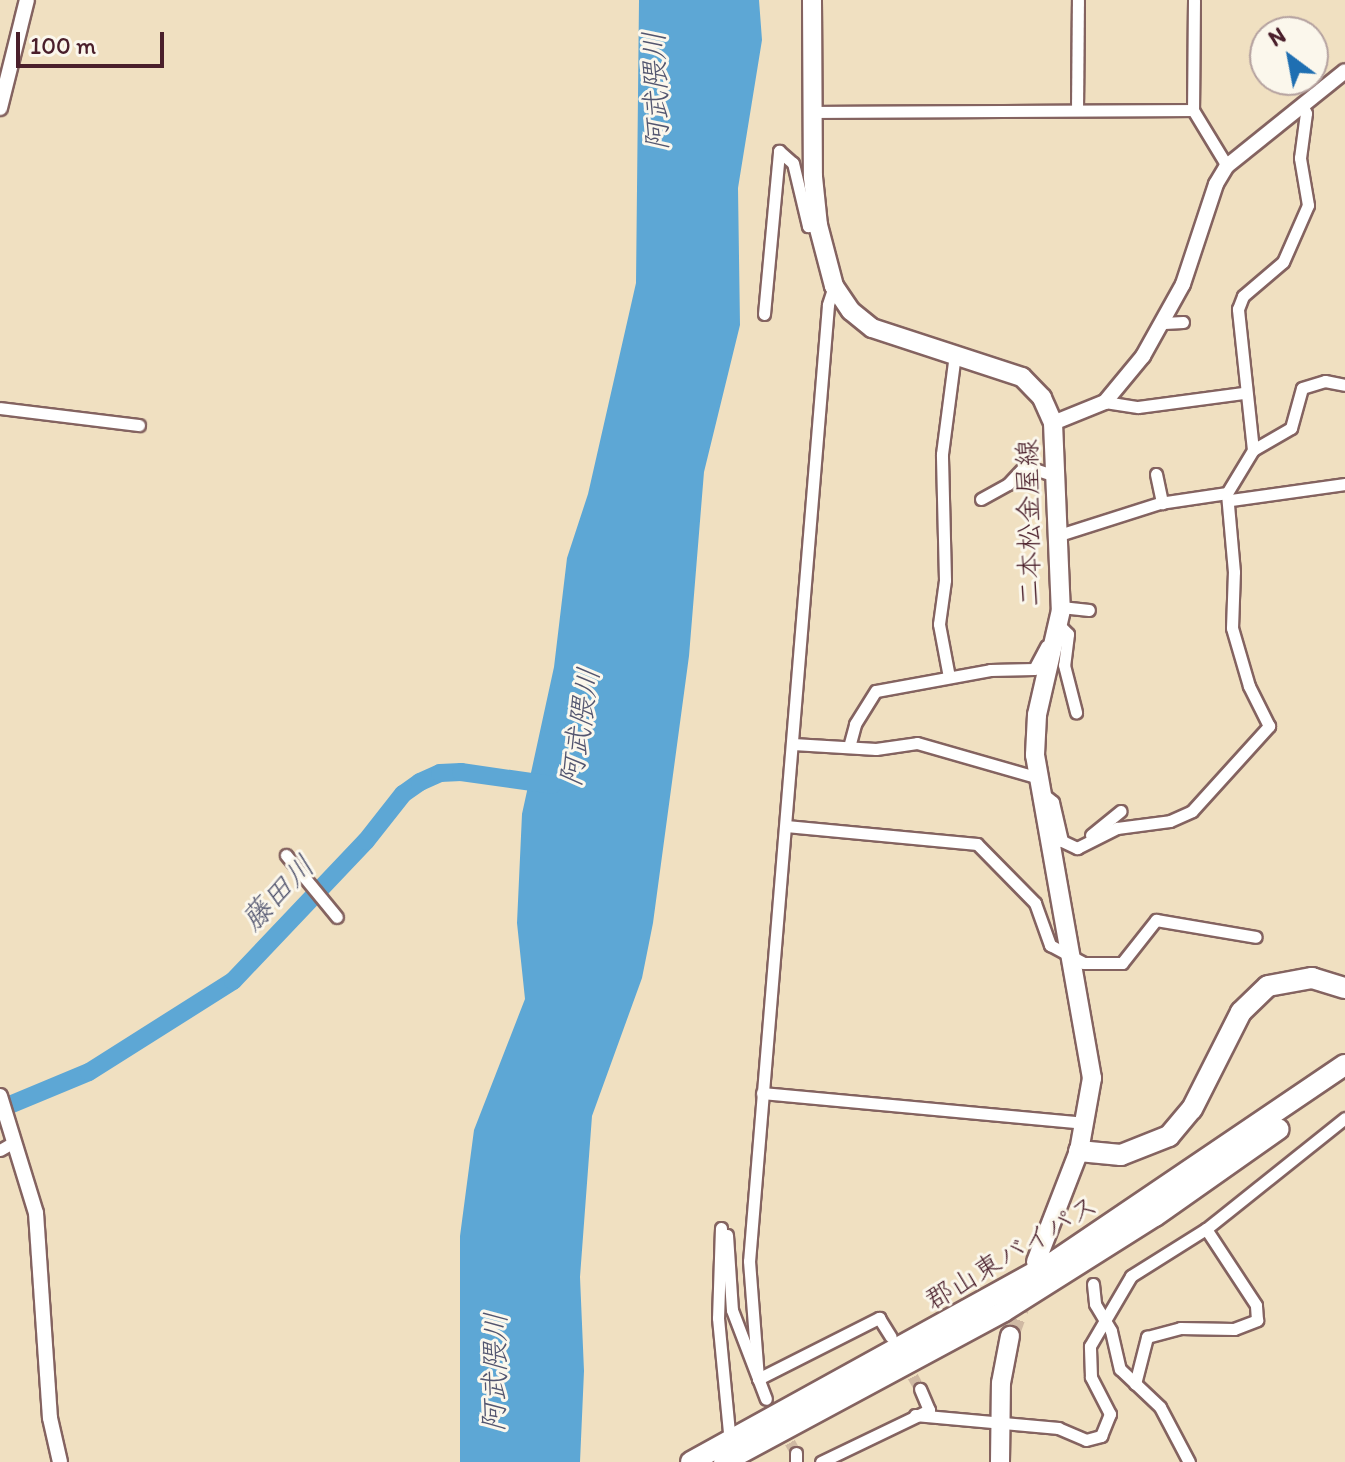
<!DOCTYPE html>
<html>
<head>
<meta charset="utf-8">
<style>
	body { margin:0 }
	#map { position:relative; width:1345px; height:1462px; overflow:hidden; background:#f0e0c1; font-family:Itim,"Klee One",sans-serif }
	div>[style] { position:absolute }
	.water>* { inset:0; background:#5da7d5 }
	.river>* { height:18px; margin:-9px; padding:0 9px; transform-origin:9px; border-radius:9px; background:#5da7d5 }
	.minor-tunnel>* { height:11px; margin-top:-5.5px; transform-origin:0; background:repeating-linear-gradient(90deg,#cfb9a3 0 11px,transparent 0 16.5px) }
	.primary-tunnel>* { height:18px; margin-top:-9px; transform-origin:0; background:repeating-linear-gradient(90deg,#cfb9a3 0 18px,transparent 0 27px) }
	.roads { filter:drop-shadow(2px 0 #846360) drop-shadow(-2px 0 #846360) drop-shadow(0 2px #846360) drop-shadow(0 -2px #846360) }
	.minor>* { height:11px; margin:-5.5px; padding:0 5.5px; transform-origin:5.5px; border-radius:5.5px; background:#fff }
	.tertiary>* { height:14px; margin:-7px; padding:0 7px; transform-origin:7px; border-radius:7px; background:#fff }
	.primary>* { height:18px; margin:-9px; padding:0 9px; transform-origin:9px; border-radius:9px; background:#fff }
	.trunk>* { height:20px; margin:-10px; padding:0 10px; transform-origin:10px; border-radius:10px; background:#fff }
	span { translate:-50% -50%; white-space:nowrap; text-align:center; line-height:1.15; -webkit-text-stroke:6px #fbf7ec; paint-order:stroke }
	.street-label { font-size:28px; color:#4a1f2b }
	.water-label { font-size:30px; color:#52556f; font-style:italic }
	.north { position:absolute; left:1249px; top:16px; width:80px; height:80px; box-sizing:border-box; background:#fbf7ec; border:2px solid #b4a19f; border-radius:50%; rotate:328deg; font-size:22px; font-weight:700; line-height:32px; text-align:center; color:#4a1f2b }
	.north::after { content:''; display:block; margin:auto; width:28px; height:36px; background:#1f6fb2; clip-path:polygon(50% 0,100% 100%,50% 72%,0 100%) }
	.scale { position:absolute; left:16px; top:32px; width:148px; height:36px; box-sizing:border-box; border:4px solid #4a1f2b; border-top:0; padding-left:10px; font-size:24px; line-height:28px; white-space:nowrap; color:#4a1f2b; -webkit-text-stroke:6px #fbf7ec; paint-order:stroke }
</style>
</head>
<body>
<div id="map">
	<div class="water">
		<i style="clip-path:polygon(639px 0,759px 0,762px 40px,738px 188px,740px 325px,704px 472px,689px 656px,653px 923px,642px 978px,592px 1116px,580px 1277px,584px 1371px,580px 1462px,460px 1462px,460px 1236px,474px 1130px,525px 999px,517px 923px,522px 814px,554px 667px,567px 558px,588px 494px,636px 283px)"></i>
	</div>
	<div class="river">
		<i style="left:0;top:1109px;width:96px;rotate:-22.6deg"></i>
		<i style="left:89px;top:1072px;width:170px;rotate:-32.3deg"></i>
		<i style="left:233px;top:981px;width:193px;rotate:-46.5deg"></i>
		<i style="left:366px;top:841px;width:60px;rotate:-51.8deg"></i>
		<i style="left:403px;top:794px;width:21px;rotate:-35deg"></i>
		<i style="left:420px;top:782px;width:22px;rotate:-24deg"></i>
		<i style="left:440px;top:773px;width:21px;rotate:-3deg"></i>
		<i style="left:461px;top:772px;width:92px;rotate:8.1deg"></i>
	</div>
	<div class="minor-tunnel">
		<i style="left:905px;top:1362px;width:31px;rotate:61deg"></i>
		<i style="left:766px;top:1399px;width:62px;rotate:60.9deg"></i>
	</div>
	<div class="primary-tunnel">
		<i style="left:1010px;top:1336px;width:48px;rotate:-70.4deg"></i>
	</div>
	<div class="roads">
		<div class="minor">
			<i style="left:1194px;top:0;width:110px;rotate:90.5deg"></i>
			<i style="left:1193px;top:110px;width:66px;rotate:58.7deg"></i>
			<i style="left:1077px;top:110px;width:110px;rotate:-89.5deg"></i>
			<i style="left:812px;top:112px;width:381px;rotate:-0.3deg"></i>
			<i style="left:834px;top:286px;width:20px;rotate:108deg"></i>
			<i style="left:828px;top:305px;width:959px;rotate:94.72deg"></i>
			<i style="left:749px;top:1261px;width:118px;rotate:85.6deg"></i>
			<i style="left:758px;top:1379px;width:136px;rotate:-26.8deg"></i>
			<i style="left:879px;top:1318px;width:22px;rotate:58deg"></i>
			<i style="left:764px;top:314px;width:164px;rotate:-84.7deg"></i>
			<i style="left:779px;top:151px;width:18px;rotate:41deg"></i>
			<i style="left:793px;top:163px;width:65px;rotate:76.6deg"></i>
			<i style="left:808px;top:226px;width:10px;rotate:-6deg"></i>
			<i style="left:1164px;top:323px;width:19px;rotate:-3deg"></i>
			<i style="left:1105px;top:402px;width:33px;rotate:9deg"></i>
			<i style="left:1138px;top:407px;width:106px;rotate:-7.6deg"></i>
			<i style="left:0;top:408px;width:140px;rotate:7deg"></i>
			<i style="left:1253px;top:450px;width:142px;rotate:-96.1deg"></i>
			<i style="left:1238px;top:309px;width:14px;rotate:-69deg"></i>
			<i style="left:1243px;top:296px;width:52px;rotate:-40.4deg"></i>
			<i style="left:1283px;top:262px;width:62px;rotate:-66.3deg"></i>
			<i style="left:1308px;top:205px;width:48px;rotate:-99.7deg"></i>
			<i style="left:1300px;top:158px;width:45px;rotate:-82.4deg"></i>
			<i style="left:1306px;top:113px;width:9px;rotate:-117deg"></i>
			<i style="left:1156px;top:474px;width:30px;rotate:78deg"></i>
			<i style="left:1227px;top:493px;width:50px;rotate:-58.8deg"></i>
			<i style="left:1253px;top:450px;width:44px;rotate:-30.1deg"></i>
			<i style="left:1291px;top:428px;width:41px;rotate:-74.6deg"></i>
			<i style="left:1302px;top:388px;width:24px;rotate:-17deg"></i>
			<i style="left:1325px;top:381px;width:20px;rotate:11deg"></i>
			<i style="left:981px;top:499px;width:31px;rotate:-29deg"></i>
			<i style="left:1008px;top:484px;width:25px;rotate:-47deg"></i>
			<i style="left:1025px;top:466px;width:33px;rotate:18deg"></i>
			<i style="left:1231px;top:500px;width:115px;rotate:-8deg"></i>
			<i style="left:1061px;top:607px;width:28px;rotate:6deg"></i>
			<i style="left:1058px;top:624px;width:14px;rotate:45deg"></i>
			<i style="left:1068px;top:634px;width:31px;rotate:97deg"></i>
			<i style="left:1064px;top:665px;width:49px;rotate:75.7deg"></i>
			<i style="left:949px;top:677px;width:54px;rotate:-100.7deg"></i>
			<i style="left:939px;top:624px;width:44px;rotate:-82.2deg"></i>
			<i style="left:945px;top:580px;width:126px;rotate:-91.4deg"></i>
			<i style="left:942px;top:454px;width:101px;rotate:-82.6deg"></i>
			<i style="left:793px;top:744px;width:83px;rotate:3.4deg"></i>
			<i style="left:876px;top:749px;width:41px;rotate:-8.3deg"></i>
			<i style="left:917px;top:743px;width:127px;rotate:16deg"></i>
			<i style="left:849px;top:747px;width:24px;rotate:-75deg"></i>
			<i style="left:855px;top:724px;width:39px;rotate:-58deg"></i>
			<i style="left:876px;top:691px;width:116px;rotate:-10.4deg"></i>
			<i style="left:990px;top:670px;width:44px;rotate:-1.3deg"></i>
			<i style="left:1034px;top:669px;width:26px;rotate:-62deg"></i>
			<i style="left:1042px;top:793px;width:14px;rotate:39deg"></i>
			<i style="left:1053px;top:802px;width:40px;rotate:77deg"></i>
			<i style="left:1062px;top:841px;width:17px;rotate:25deg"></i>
			<i style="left:1077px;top:848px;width:45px;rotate:-26.6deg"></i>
			<i style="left:1117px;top:828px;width:53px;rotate:-7.5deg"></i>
			<i style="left:1170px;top:821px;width:24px;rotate:-24deg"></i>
			<i style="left:1192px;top:811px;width:115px;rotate:-47.8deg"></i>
			<i style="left:1269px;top:726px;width:45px;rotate:-116.6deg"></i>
			<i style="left:1249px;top:686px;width:60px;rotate:-106.3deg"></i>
			<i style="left:1232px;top:628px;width:56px;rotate:-88deg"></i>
			<i style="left:1234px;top:572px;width:79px;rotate:-95.1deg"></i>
			<i style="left:1227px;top:493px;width:68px;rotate:171.5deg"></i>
			<i style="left:1160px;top:503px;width:106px;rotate:162.4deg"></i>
			<i style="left:786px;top:826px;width:192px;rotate:5.4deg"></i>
			<i style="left:977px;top:844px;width:83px;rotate:45.5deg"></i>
			<i style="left:1035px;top:903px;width:45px;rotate:70.3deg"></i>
			<i style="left:1050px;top:945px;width:38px;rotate:28deg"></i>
			<i style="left:1084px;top:963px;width:38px"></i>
			<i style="left:1122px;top:963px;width:55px;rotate:-51.7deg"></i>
			<i style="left:1156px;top:920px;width:101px;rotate:9.6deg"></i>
			<i style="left:1091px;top:835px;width:38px;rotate:-39deg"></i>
			<i style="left:286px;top:855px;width:80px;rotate:50.6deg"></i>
			<i style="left:762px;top:1093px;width:325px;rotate:5.3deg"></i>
			<i style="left:0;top:1150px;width:16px;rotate:-30deg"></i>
			<i style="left:721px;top:1228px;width:90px;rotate:91.9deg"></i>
			<i style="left:718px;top:1318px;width:125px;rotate:84.5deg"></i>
			<i style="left:727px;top:1235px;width:75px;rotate:86.2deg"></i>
			<i style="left:732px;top:1310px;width:95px;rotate:69.1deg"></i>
			<i style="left:1093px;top:1284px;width:20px;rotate:84deg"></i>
			<i style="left:1095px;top:1304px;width:31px;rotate:59deg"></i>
			<i style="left:1111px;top:1331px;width:39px;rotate:77deg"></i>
			<i style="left:1120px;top:1369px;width:55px;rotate:43.5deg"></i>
			<i style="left:1160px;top:1407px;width:62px;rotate:62.2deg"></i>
			<i style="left:1135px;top:1384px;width:49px;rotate:-75.7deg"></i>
			<i style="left:1147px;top:1337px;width:34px;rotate:-15deg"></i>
			<i style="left:1180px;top:1328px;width:54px;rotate:1.1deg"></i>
			<i style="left:1234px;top:1329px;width:25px;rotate:-21deg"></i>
			<i style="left:1257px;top:1320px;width:15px;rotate:-94deg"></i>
			<i style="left:1256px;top:1305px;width:91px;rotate:-123.3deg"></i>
			<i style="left:915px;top:1415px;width:144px;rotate:5.2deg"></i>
			<i style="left:1058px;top:1428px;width:30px;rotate:23deg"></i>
			<i style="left:1086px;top:1440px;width:16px;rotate:-15deg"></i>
			<i style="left:1101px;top:1436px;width:24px;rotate:-68deg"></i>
			<i style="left:1110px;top:1414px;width:42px;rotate:-117.2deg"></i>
			<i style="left:1091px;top:1377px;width:31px;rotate:-92deg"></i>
			<i style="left:1090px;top:1346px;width:81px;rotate:-59.6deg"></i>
			<i style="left:1131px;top:1276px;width:89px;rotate:-32.1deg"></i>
			<i style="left:1206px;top:1229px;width:178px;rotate:-38.6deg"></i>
			<i style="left:796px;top:1453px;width:9px;rotate:90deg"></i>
			<i style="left:821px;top:1462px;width:120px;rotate:-25.7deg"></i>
			<i style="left:929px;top:1410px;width:23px;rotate:-113deg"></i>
		</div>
		<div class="tertiary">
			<i style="left:0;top:108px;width:111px;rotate:-76deg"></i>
			<i style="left:1053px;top:423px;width:56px;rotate:-22deg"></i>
			<i style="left:1105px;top:402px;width:60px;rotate:-50.4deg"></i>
			<i style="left:1143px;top:356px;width:82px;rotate:-60.9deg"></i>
			<i style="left:1183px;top:284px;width:105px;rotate:-71.7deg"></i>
			<i style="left:1216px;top:184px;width:21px;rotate:-59deg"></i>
			<i style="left:1227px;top:166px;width:151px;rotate:-38.8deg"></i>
			<i style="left:0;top:1096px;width:122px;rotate:72.9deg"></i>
			<i style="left:36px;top:1213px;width:205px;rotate:86.1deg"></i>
			<i style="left:50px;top:1418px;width:45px;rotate:77.2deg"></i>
		</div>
		<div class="primary">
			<i style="left:812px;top:0;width:177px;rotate:89.7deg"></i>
			<i style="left:813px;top:177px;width:48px;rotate:84.1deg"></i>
			<i style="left:818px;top:225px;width:63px;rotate:75.3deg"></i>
			<i style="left:834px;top:286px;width:30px;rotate:56deg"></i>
			<i style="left:851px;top:311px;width:27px;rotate:39deg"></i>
			<i style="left:872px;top:328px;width:158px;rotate:18.1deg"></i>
			<i style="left:1022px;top:377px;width:29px;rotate:46deg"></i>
			<i style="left:1042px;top:398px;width:27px;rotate:66deg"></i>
			<i style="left:1053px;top:423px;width:187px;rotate:87.6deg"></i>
			<i style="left:1061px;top:610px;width:108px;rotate:102.9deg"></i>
			<i style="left:1037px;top:715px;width:40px;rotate:92.9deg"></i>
			<i style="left:1035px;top:755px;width:328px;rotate:80deg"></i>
			<i style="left:1092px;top:1078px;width:74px;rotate:100.1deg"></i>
			<i style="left:1079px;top:1151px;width:119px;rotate:111.2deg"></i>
			<i style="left:1000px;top:1462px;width:79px;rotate:-89.3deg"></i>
			<i style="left:1001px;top:1383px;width:48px;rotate:-79.2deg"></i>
		</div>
		<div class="trunk">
			<i style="left:1079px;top:1151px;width:42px;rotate:5.4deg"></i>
			<i style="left:1121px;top:1155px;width:52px;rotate:-21.6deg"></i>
			<i style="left:1169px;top:1136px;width:35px;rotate:-50deg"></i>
			<i style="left:1192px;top:1109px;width:109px;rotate:-63.2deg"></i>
			<i style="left:1241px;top:1012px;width:37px;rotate:-44deg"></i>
			<i style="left:1268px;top:986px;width:45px;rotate:-10.3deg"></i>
			<i style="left:1312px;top:978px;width:34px;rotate:17deg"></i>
			<i style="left:691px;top:1462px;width:419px;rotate:-28.9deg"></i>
			<i style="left:1058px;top:1259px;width:346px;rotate:-34.1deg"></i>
			<i style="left:724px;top:1462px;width:318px;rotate:-28.3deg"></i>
			<i style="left:1004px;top:1311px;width:178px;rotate:-32.2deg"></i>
			<i style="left:1155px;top:1216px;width:151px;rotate:-35.1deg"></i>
		</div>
	</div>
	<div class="street-label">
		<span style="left:1028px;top:523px;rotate:-91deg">二本松金屋線</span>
		<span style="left:1011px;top:1252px;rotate:-31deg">郡山東バイパス</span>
	</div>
	<div class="water-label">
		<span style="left:656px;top:91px;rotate:-92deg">阿武隈川</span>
		<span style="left:580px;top:727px;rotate:-81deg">阿武隈川</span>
		<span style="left:278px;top:893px;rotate:-46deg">藤田川</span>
		<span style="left:495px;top:1372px;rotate:-89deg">阿武隈川</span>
	</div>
	<div class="north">N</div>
	<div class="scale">100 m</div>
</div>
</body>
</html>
